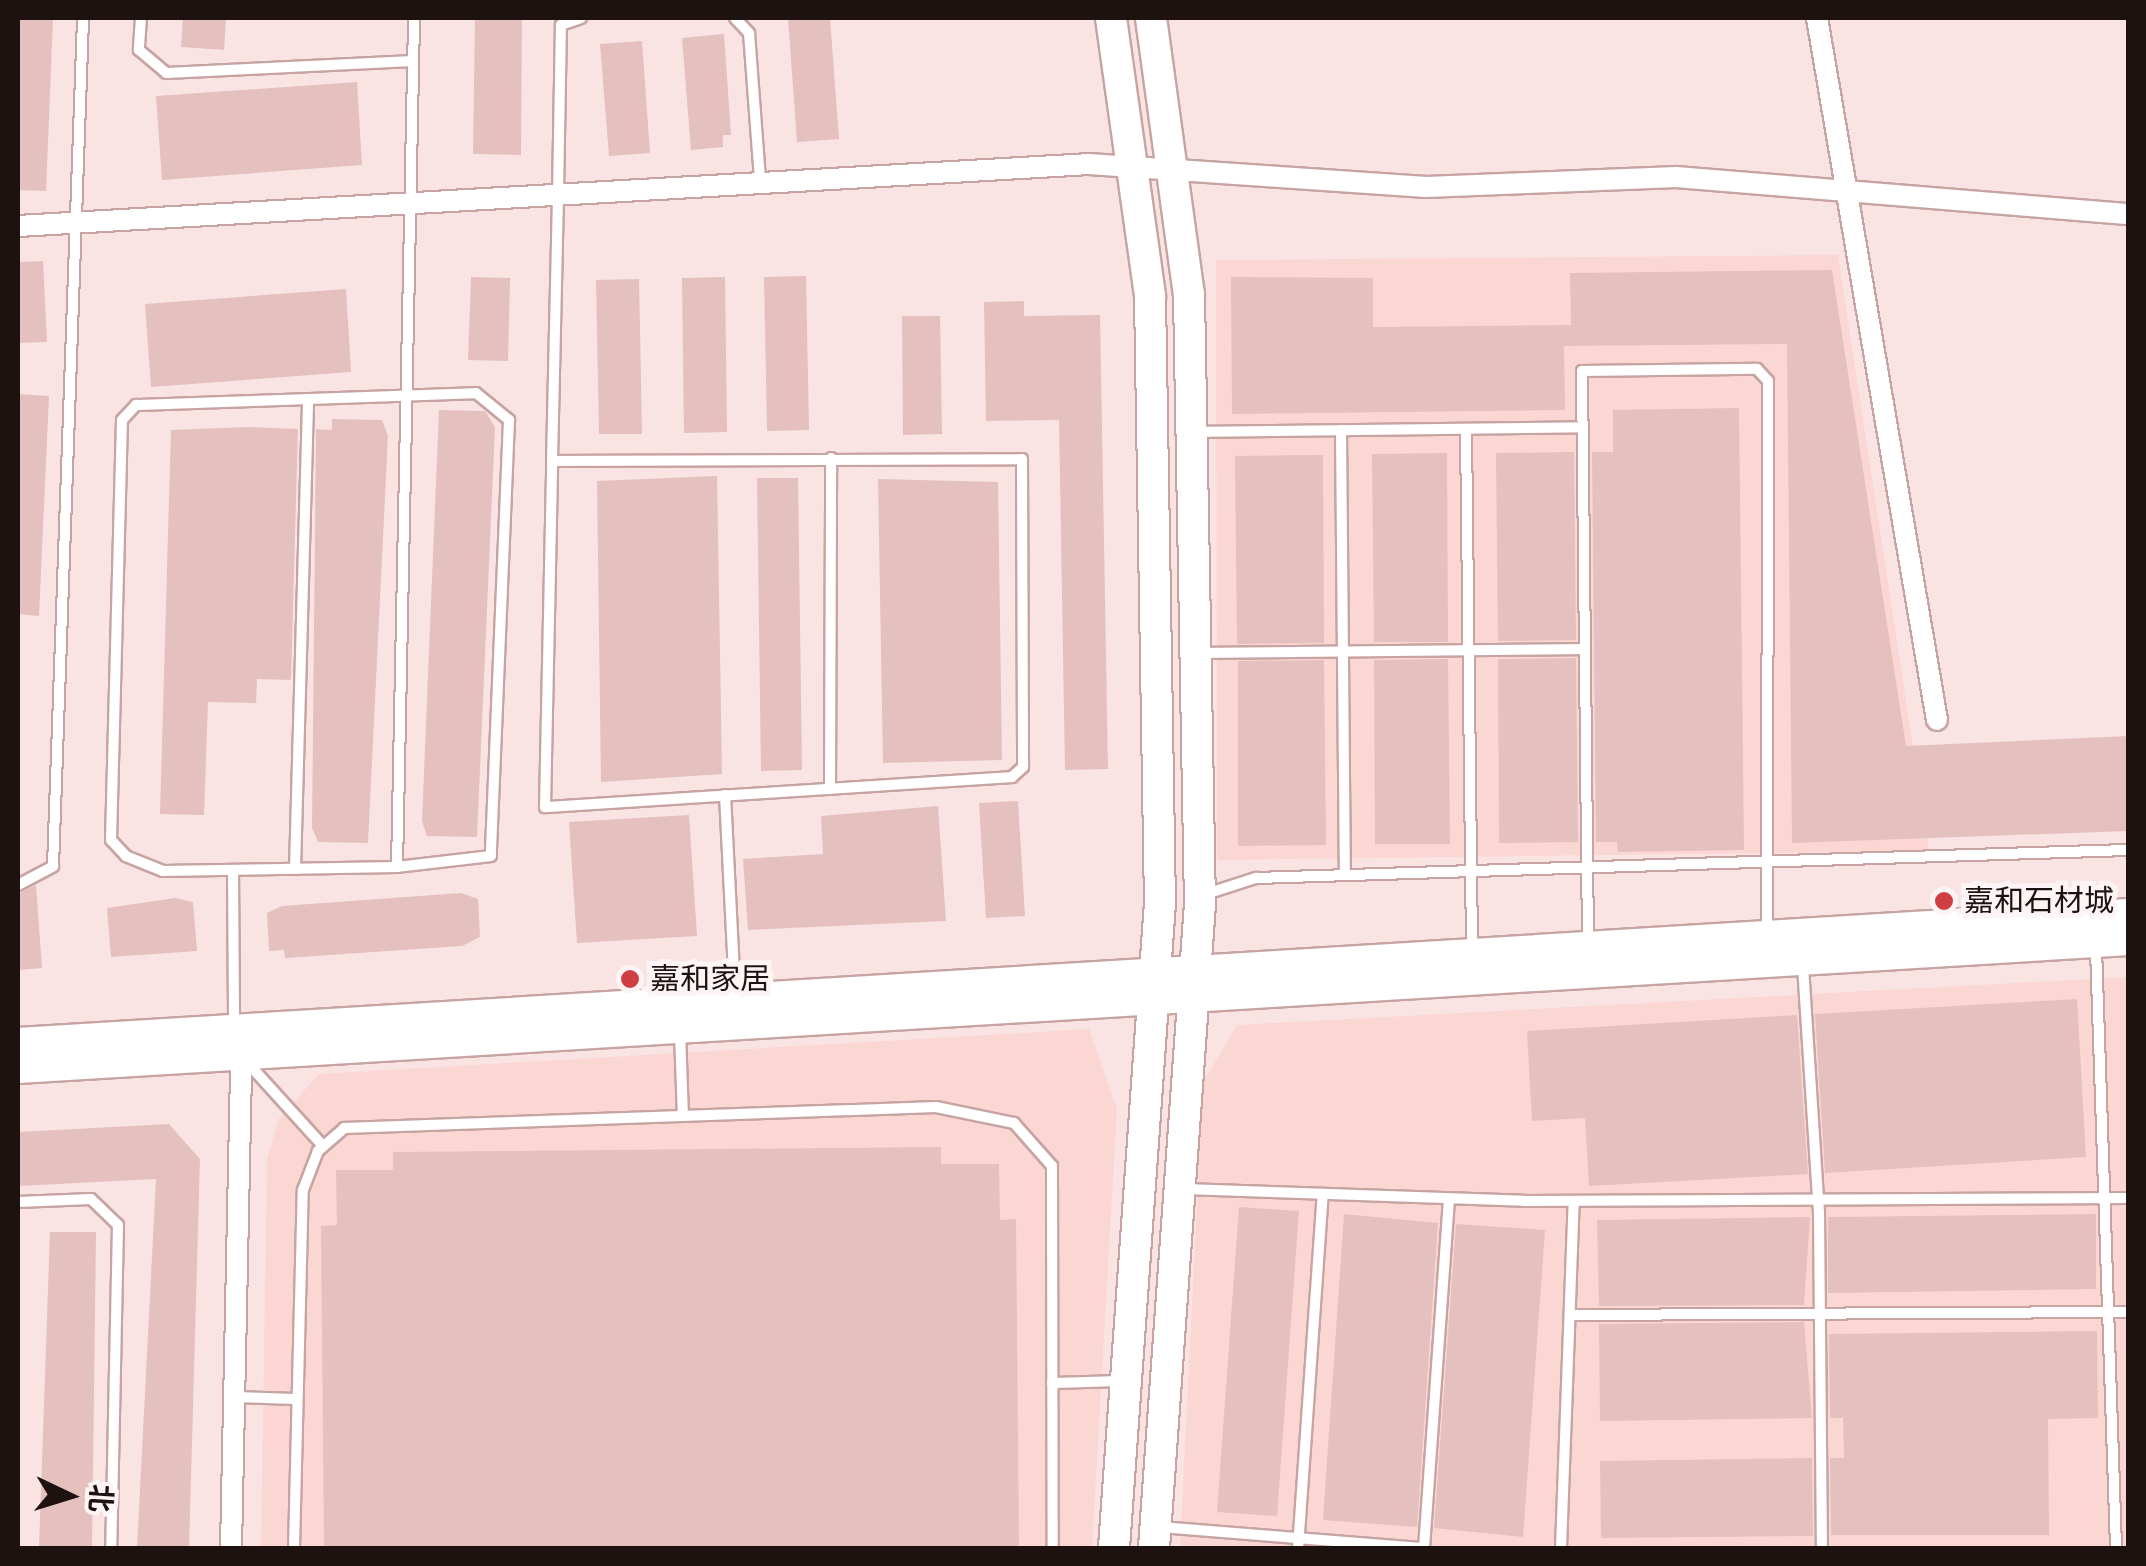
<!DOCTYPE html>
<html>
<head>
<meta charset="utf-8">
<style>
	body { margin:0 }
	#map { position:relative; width:2146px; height:1566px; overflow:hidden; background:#fae4e3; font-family:"Roboto Condensed","Noto Sans SC",sans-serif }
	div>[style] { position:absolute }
	.built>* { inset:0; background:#fbd7d4 }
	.building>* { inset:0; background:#e4c0be }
	.roads { filter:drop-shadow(2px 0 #c7a4a2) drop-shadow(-2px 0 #c7a4a2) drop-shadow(0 2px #c7a4a2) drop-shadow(0 -2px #c7a4a2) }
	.lane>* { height:10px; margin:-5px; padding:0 5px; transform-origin:5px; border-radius:5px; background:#fff }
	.street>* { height:20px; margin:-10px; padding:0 10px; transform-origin:10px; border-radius:10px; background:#fff }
	.secondary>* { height:30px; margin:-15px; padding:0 15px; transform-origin:15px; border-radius:15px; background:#fff }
	.dots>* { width:28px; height:28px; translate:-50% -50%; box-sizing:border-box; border:5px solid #fdf5f5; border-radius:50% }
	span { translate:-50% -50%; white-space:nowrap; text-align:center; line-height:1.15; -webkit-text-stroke:10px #fdf5f5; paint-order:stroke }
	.poi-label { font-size:30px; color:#1e1211 }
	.left { translate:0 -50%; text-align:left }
	.frame { position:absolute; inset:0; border:20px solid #1e1211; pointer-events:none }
	.north { position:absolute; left:20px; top:1446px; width:100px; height:100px; -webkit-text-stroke:8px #fdf5f5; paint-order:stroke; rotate:94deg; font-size:28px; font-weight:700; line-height:40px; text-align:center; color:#1e1211 }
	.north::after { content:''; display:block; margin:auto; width:35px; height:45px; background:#1e1211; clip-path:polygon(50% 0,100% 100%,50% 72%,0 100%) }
</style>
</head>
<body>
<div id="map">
	<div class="built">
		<i style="clip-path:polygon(1838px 255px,1929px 851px,1217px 860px,1216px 260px)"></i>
		<i style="clip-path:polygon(2128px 977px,2128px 1548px,1180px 1548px,1203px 1082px,1237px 1025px)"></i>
		<i style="clip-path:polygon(1089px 1029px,1117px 1109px,1092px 1548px,261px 1548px,267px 1159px,279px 1118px,319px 1074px)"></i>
	</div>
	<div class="building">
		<i style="clip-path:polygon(18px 18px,53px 18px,46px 191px,18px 190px)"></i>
		<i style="clip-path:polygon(183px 18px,226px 18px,224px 50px,181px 47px)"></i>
		<i style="clip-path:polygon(475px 18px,522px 18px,521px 155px,473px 154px)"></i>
		<i style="clip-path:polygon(788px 18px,830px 18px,839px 139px,797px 142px)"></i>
		<i style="clip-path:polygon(724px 34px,731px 135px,723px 135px,723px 147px,691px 150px,682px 38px)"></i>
		<i style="clip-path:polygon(642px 41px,650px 153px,609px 156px,600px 44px)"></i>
		<i style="clip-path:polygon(357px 82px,362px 165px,162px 180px,156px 96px)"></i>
		<i style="clip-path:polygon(43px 261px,47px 342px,18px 343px,18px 262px)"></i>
		<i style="clip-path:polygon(1832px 270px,1906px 746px,2128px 736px,2128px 831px,1792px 843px,1787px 344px,1564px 346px,1565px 410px,1232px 414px,1231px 277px,1373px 278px,1373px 327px,1571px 325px,1570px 273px)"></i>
		<i style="clip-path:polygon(806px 276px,809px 430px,767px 431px,764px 277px)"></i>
		<i style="clip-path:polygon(471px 277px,510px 278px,508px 361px,468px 360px)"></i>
		<i style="clip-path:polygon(725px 277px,727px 432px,684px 433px,682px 278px)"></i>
		<i style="clip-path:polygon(639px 279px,642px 434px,599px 434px,596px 280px)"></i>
		<i style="clip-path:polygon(346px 289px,351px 372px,151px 387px,145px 304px)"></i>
		<i style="clip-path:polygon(1024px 301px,1024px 316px,1100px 315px,1108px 769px,1065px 770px,1059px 420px,986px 421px,984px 302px)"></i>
		<i style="clip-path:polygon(902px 316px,940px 316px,942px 434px,903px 435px)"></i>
		<i style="clip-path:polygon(18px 394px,49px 396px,39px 616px,18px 614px)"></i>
		<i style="clip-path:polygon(1739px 408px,1744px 850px,1618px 852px,1617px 842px,1596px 842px,1592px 452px,1613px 452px,1613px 410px)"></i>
		<i style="clip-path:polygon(439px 410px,485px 411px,495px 427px,477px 837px,427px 836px,422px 821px)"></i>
		<i style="clip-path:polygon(332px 419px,382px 420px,388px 436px,368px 843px,318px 842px,312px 828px,316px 429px,332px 430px)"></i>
		<i style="clip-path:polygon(249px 427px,298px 429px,291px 680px,257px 679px,256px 703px,208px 702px,204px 815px,160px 814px,171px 430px)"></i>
		<i style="clip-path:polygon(1574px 452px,1576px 640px,1498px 641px,1496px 453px)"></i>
		<i style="clip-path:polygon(1447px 453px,1448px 642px,1374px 642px,1372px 454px)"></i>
		<i style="clip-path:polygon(1323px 455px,1324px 643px,1237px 644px,1235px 456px)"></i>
		<i style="clip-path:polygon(717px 476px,722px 774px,601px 782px,597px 481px)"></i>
		<i style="clip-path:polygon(757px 478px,798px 478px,802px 770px,761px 771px)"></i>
		<i style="clip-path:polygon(878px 479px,998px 482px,1002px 760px,883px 763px)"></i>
		<i style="clip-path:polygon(1576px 658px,1578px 842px,1499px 843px,1498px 659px)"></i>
		<i style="clip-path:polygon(1448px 659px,1450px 844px,1375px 844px,1374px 660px)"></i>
		<i style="clip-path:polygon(1324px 660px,1326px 845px,1238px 846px,1238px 661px)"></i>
		<i style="clip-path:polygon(1018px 801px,1025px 916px,986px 918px,979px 803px)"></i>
		<i style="clip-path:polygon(938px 806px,946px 921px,748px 930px,743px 859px,823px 854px,821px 816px)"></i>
		<i style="clip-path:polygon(689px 815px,697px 936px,577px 943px,569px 822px)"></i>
		<i style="clip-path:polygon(36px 885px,42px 968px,18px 970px,18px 894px)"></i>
		<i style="clip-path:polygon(461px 893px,478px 899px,480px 937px,462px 946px,285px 958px,284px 950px,269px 951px,267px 913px,282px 906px)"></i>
		<i style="clip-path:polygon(175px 898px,193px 902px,197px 951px,111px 957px,107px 908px)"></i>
		<i style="clip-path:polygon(2077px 999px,2086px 1157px,1825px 1173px,1815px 1014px)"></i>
		<i style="clip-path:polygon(1797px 1015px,1808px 1174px,1589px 1186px,1585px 1118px,1532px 1121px,1527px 1031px)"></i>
		<i style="clip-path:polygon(169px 1124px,200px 1159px,189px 1548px,137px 1548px,156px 1179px,18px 1186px,18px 1132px)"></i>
		<i style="clip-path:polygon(941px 1147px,941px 1164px,999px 1164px,1000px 1220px,1016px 1219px,1019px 1548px,324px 1548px,321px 1226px,337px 1225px,336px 1170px,393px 1170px,393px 1152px)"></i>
		<i style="clip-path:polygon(1239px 1207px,1299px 1211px,1277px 1516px,1217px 1512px)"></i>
		<i style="clip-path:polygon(1344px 1214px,1438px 1223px,1417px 1527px,1323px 1520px)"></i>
		<i style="clip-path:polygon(2096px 1214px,2096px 1289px,1828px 1293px,1828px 1217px)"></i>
		<i style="clip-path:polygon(1810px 1217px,1804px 1305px,1599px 1306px,1597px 1220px)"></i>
		<i style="clip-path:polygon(1456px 1224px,1545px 1230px,1523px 1537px,1434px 1528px)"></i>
		<i style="clip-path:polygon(50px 1232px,96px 1232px,92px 1548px,39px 1548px)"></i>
		<i style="clip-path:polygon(1804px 1322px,1812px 1418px,1600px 1421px,1599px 1324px)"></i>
		<i style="clip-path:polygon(2097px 1331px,2098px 1418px,2048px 1419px,2049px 1535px,1831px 1535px,1830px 1458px,1844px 1458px,1843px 1418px,1830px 1418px,1829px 1334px)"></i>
		<i style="clip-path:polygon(1812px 1458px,1813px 1536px,1601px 1538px,1600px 1461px)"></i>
	</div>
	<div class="roads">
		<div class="lane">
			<i style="left:141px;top:18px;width:32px;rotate:94deg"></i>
			<i style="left:139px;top:50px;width:35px;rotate:40deg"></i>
			<i style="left:166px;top:73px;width:247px;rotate:-2.8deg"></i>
			<i style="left:735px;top:18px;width:21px;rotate:47deg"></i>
			<i style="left:749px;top:33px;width:148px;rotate:85.7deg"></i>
			<i style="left:476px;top:393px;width:43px;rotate:39.3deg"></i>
			<i style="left:509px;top:420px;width:436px;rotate:92.4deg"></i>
			<i style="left:491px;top:856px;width:95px;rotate:173.3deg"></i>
			<i style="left:397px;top:867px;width:234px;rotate:179deg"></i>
			<i style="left:163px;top:871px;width:40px;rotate:-158deg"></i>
			<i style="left:126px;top:856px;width:22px;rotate:-133deg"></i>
			<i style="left:111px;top:840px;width:420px;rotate:-88.5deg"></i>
			<i style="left:122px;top:420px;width:21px;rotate:-47deg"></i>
			<i style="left:136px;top:405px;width:340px;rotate:-2deg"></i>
			<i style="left:1466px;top:429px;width:524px;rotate:89.34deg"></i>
			<i style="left:1341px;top:430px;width:445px;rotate:89.5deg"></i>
			<i style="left:1194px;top:432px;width:389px;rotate:-0.7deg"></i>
			<i style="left:552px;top:461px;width:470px;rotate:-0.2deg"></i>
			<i style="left:1022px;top:459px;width:308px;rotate:89.8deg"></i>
			<i style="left:1023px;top:767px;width:15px;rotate:138deg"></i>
			<i style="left:1012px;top:777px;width:468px;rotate:176.3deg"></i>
			<i style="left:545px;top:807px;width:346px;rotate:-88.8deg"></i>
			<i style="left:552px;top:461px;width:267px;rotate:-88.7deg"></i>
			<i style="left:558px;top:194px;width:169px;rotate:-89deg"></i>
			<i style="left:561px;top:25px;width:21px;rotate:-19deg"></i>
			<i style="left:1201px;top:653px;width:384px;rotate:-0.6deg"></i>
			<i style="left:830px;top:789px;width:331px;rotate:-89.8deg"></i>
			<i style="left:725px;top:795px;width:199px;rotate:87.1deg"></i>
			<i style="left:397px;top:867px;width:849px;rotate:-88.85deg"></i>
			<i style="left:295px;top:869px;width:470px;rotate:-88.4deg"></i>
			<i style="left:233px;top:870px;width:154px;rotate:89.6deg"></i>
			<i style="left:18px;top:885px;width:40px;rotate:-28deg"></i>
			<i style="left:53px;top:866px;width:849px;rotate:-87.97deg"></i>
			<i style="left:1203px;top:895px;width:56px;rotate:-17.8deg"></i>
			<i style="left:1256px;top:878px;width:872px;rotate:-1.84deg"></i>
			<i style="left:1588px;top:944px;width:573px;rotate:-90.6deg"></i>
			<i style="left:1582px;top:371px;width:175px;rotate:-0.7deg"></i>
			<i style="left:1757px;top:369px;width:16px;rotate:47deg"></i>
			<i style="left:1768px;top:381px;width:549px;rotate:90.1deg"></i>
			<i style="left:2096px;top:948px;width:600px;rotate:88.09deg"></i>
			<i style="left:1803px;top:966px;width:247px;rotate:86.3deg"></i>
			<i style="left:1819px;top:1212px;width:336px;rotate:89.5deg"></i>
			<i style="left:680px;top:1032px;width:84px;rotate:88deg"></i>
			<i style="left:246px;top:1061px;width:115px;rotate:47.8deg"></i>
			<i style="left:1185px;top:1189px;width:339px;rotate:2deg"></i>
			<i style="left:1524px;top:1201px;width:604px;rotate:-0.28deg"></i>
			<i style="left:18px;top:1202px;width:73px;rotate:-2.4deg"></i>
			<i style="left:91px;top:1199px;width:37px;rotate:44deg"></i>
			<i style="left:118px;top:1225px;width:323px;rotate:91.2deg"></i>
			<i style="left:1571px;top:1315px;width:557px;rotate:-0.31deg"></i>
			<i style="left:1052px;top:1383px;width:69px;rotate:-1.7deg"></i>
			<i style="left:234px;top:1397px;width:63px;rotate:1.8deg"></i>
			<i style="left:1159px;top:1527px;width:264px;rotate:4.6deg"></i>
			<i style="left:294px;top:1548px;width:358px;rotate:-88.6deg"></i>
			<i style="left:303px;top:1190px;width:42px;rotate:-69deg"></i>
			<i style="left:318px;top:1151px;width:35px;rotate:-41deg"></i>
			<i style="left:344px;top:1128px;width:592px;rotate:-2.03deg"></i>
			<i style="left:936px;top:1107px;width:80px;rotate:11.6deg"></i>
			<i style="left:1014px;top:1123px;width:57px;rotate:48.5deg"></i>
			<i style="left:1052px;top:1166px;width:382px;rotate:89.9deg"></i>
			<i style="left:1298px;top:1548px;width:355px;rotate:-86deg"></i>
			<i style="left:1424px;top:1548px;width:350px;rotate:-85.9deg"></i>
			<i style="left:1561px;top:1548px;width:347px;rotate:-87.9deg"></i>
		</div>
		<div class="street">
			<i style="left:1817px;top:18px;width:712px;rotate:80.3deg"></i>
			<i style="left:18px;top:226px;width:1073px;rotate:-3.31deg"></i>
			<i style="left:1089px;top:164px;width:338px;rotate:3.9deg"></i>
			<i style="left:1426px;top:187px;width:251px;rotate:-2.3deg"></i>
			<i style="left:1677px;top:177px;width:453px;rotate:4.7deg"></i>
			<i style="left:231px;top:1548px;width:493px;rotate:-88.8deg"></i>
		</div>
		<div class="secondary">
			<i style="left:1111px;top:18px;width:281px;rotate:82deg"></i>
			<i style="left:1150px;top:296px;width:607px;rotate:89.06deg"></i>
			<i style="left:1160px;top:903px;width:647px;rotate:94.08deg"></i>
			<i style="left:1151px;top:18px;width:279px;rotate:82.2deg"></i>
			<i style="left:1189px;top:294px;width:610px;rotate:88.97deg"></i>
			<i style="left:1200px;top:904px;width:646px;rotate:94.09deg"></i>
			<i style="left:18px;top:1043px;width:2114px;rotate:-3.5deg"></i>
			<i style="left:18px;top:1068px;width:2114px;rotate:-3.47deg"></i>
		</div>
	</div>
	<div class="dots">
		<i style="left:1944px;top:901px;background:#ce3f44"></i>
		<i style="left:630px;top:979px;background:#ce3f44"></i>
	</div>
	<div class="poi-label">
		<span class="left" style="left:1964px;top:901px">嘉和石材城</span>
		<span class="left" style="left:650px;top:979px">嘉和家居</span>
	</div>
	<div class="frame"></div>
	<div class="north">北</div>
</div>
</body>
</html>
